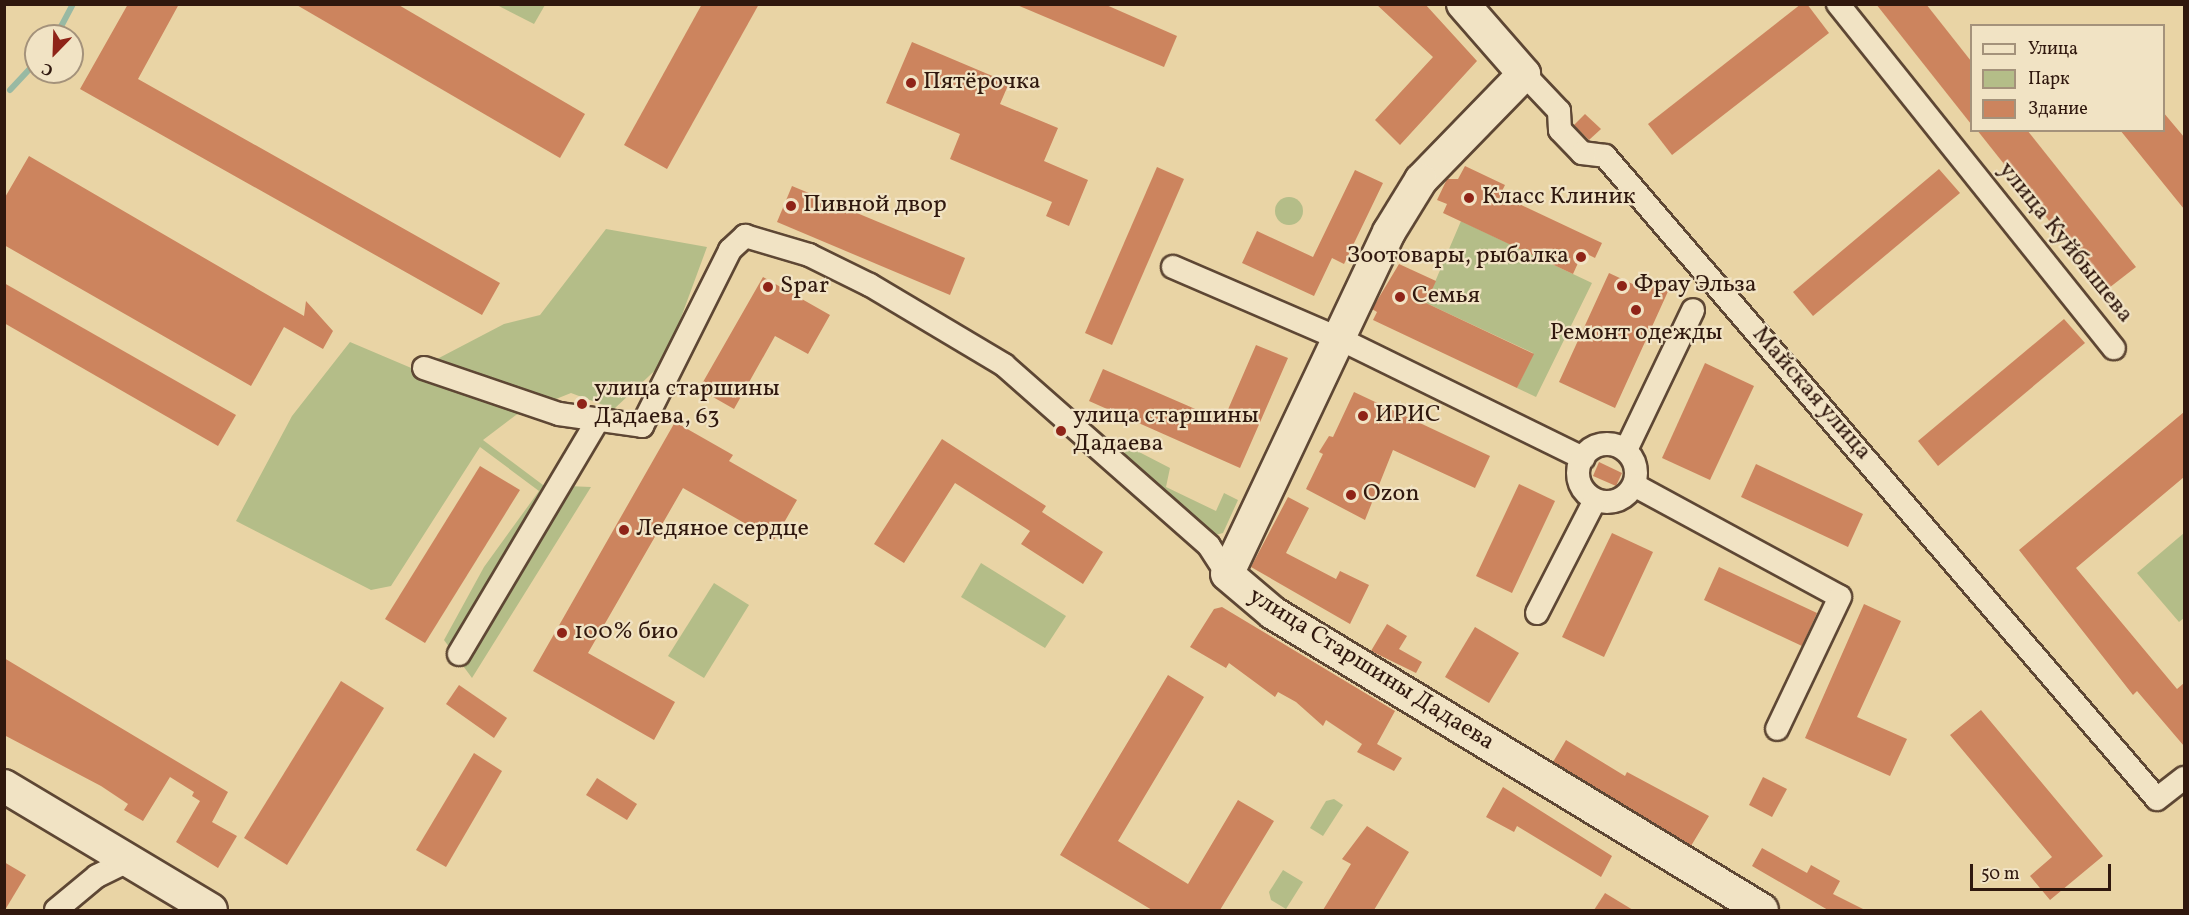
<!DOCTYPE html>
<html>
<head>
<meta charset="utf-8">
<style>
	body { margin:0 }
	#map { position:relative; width:2189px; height:915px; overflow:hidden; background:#e9d4a5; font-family:Vollkorn,serif }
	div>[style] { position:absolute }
	.green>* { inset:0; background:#b4bd88 }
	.round { border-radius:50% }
	.stream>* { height:6px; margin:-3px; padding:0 3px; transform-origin:3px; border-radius:3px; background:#98b9a3 }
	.building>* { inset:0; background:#cc845e }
	.roads { filter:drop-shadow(2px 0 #5e4734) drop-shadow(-2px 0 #5e4734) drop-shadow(0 2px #5e4734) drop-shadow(0 -2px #5e4734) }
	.street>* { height:22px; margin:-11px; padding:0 11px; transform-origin:11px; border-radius:11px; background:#f1e3c4 }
	.street>.ring { margin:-11px; padding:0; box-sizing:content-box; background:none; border:22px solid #f1e3c4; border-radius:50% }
	.secondary>* { height:32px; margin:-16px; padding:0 16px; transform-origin:16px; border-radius:16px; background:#f1e3c4 }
	.dots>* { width:16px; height:16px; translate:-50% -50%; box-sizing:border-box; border:3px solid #f1e3c4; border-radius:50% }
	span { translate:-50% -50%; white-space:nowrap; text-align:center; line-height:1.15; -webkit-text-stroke:4.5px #f1e3c4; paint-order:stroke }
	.poi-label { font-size:24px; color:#30180e }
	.left { translate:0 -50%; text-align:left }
	.right { translate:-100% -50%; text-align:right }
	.street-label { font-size:24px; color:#30180e }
	.frame { position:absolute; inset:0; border:6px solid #30180e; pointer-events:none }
	.legend { position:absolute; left:1970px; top:24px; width:195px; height:108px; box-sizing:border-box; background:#f1e3c4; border:2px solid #a4927b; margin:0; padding:8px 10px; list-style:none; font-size:18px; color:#30180e }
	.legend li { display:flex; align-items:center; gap:12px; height:30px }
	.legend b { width:30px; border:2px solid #a4927b }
	.north { position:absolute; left:24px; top:24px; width:60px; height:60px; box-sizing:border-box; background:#f1e3c4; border:2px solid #a4927b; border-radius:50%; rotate:203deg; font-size:16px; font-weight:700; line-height:24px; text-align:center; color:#30180e }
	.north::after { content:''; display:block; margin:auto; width:21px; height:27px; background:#8f2418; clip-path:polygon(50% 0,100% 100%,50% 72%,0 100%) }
	.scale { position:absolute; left:1970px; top:864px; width:141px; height:27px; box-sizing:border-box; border:3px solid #30180e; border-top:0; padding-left:8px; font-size:18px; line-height:21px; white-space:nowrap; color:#30180e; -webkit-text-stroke:4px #f1e3c4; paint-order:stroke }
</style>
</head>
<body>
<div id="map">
	<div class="green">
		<i style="clip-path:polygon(497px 5px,545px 4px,545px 5px,534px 24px)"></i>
		<i class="round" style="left:1275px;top:197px;width:28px;height:28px"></i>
		<i style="clip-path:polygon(1461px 221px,1592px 283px,1536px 397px,1517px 388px,1533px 353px,1426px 303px)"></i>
		<i style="clip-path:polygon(606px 229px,707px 247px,665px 361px,614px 409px,571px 393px,516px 415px,483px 440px,543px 485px,591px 487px,472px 678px,444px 640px,484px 567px,539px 491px,480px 447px,391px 586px,371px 590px,236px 521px,292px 416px,350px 342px,416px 370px,504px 324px,540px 315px)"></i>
		<i style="clip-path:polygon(1112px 438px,1170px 468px,1166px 487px,1216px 511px,1224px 493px,1238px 500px,1223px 533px,1212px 536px,1106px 442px)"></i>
		<i style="clip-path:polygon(2184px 533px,2184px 618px,2179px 622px,2137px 573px)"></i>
		<i style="clip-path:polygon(981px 563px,1066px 616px,1045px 648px,961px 597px)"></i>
		<i style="clip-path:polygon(714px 583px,749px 605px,704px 678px,668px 656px)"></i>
		<i style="clip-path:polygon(1334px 799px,1343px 805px,1323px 836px,1310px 828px,1326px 801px)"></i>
		<i style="clip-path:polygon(1283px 870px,1303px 882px,1286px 909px,1271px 900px,1269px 892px)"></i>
	</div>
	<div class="stream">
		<i style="left:56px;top:36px;width:36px;rotate:-62deg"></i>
		<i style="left:10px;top:90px;width:38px;rotate:-47deg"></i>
	</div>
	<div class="building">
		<i style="clip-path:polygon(128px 4px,179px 4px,138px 79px,500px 283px,482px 315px,80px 89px)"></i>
		<i style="clip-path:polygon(295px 4px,397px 4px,585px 114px,560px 158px)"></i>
		<i style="clip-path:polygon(702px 4px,759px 4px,667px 169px,624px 145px)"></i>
		<i style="clip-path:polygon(1104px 4px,1177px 36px,1164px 67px,1017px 5px)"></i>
		<i style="clip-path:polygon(1376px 4px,1425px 4px,1477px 61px,1400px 145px,1375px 120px,1433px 57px)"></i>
		<i style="clip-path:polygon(1801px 4px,1807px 4px,1829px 33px,1672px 155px,1648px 124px)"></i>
		<i style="clip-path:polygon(1876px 4px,1926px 4px,1971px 61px,1971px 124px)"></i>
		<i style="clip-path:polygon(912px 42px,1009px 83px,1000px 104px,1058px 128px,1044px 161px,1088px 180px,1069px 226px,1046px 216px,1052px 202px,950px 159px,960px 134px,886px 103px)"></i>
		<i style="clip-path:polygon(2163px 112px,2184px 137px,2184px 209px,2120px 130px,2163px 130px)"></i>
		<i style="clip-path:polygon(1585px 114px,1601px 129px,1589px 140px,1574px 125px)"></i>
		<i style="clip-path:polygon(1977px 130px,2027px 130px,2136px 267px,2105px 291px)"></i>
		<i style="clip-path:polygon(29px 156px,304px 316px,306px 301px,333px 331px,323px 349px,284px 327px,251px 386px,4px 245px,4px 199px)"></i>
		<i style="clip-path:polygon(1465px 166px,1505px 185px,1500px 195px,1602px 243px,1595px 258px,1583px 252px,1573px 274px,1443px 213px,1447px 204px,1437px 200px,1447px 179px,1458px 179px)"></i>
		<i style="clip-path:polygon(1157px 167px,1184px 179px,1112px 345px,1085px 333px)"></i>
		<i style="clip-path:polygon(1939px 169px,1960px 193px,1813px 316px,1793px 292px)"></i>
		<i style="clip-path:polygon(1355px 170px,1383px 183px,1344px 264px,1332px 258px,1314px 296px,1242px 263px,1257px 231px,1313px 257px)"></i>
		<i style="clip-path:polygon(792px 186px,965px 258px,950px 295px,777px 222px)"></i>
		<i style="clip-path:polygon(1399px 264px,1436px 281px,1426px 303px,1534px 354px,1517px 388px,1373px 320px,1377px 312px,1372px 309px)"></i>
		<i style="clip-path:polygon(1609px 273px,1650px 292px,1656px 281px,1670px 287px,1615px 408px,1559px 382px)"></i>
		<i style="clip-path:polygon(763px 277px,830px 315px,808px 354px,775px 336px,734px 409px,699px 389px)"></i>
		<i style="clip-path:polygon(4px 283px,236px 415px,218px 446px,4px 323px)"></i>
		<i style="clip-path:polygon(2064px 319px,2085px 343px,1938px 466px,1918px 441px)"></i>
		<i style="clip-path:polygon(1256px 345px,1288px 358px,1240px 468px,1089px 401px,1103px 369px,1223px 421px)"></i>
		<i style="clip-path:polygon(1705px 363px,1754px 386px,1710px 480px,1662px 458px)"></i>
		<i style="clip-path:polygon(1354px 392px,1490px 456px,1475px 488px,1393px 450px,1365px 520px,1306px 489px,1323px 454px,1319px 452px,1329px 436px,1333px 437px)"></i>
		<i style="clip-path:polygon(2184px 412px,2184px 477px,2076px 568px,2177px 689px,2184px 683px,2184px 746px,2137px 691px,2133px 695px,2019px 550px)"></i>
		<i style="clip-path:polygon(675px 422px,733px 455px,729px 461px,797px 500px,774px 540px,683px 488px,588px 653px,675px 702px,654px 740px,533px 671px)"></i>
		<i style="clip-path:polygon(942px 439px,1046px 506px,1042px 512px,1103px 552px,1083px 584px,1021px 544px,1030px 531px,955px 483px,904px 563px,874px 544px)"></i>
		<i style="clip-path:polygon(1599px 462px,1622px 473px,1616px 486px,1593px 476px)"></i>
		<i style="clip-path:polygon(1756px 464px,1863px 514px,1848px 547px,1741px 497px)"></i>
		<i style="clip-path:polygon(480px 466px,520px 490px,425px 643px,385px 619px)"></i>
		<i style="clip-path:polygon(1519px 484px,1555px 501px,1512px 593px,1476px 576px)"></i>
		<i style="clip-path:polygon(1288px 497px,1309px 508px,1286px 553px,1336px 579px,1340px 571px,1369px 585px,1350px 624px,1251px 567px)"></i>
		<i style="clip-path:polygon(1612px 533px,1653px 552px,1604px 657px,1562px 637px)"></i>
		<i style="clip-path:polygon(1719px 567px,1817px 613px,1802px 646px,1704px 600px)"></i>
		<i style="clip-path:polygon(1864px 604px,1901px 621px,1857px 717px,1907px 739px,1890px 776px,1805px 738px)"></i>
		<i style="clip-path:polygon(1222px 607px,1395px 711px,1377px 744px,1402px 758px,1394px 771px,1357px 752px,1362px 744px,1326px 720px,1323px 726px,1296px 702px,1278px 692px,1275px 697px,1229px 663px,1226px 668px,1190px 647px,1214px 609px)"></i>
		<i style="clip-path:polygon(1387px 624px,1407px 636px,1399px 649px,1422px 662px,1416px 673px,1371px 651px)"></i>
		<i style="clip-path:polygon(1475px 627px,1519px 653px,1489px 703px,1445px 677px)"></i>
		<i style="clip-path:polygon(4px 658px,228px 792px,212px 822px,237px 836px,218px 868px,176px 842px,200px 801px,192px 796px,194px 792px,170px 777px,143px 821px,124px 810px,128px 804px,101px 786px,4px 735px)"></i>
		<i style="clip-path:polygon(1168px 675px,1204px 697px,1118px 841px,1188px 884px,1238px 800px,1274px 821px,1220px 910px,1152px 910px,1060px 855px)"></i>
		<i style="clip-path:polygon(341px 681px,384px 708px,287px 865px,244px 838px)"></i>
		<i style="clip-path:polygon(459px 685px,507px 718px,494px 738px,446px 704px)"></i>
		<i style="clip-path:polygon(1981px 710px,2103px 856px,2050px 900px,2030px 876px,2052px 857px,1950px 735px)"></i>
		<i style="clip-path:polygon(1566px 740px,1625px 776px,1627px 772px,1709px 816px,1691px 846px,1553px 762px)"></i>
		<i style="clip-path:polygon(474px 753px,502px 771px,446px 867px,416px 850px)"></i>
		<i style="clip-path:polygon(1763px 777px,1787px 789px,1772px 817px,1749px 805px)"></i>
		<i style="clip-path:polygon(597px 778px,637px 804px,627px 820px,586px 795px)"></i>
		<i style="clip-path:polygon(1503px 787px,1612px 856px,1601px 877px,1517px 826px,1514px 832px,1486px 817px)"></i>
		<i style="clip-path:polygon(1367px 826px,1409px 852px,1374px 910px,1323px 910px,1351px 864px,1342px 859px)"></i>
		<i style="clip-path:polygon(1762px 848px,1807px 873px,1811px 865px,1840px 881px,1833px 894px,1865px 910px,1828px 910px,1752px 866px)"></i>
		<i style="clip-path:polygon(4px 862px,26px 875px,5px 910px,4px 910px)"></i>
		<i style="clip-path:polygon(1605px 893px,1633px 910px,1594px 910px)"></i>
	</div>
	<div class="roads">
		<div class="street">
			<i style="left:1838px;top:4px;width:441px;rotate:51.3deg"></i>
			<i style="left:1524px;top:74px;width:51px;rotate:46.6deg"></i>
			<i style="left:1559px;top:111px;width:19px;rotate:87deg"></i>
			<i style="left:1560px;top:130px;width:32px;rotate:46deg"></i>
			<i style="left:1582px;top:153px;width:23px;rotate:7deg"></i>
			<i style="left:1605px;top:156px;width:847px;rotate:49.35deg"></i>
			<i style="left:2157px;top:799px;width:34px;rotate:-38deg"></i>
			<i style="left:1173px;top:267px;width:182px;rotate:23.3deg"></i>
			<i style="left:1340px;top:339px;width:271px;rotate:26.1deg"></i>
			<i style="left:424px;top:368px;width:143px;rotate:18.8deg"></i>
			<i style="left:559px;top:414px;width:84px;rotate:8.2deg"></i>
			<i style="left:642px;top:426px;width:197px;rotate:-63.4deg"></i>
			<i style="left:730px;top:250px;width:21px;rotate:-43deg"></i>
			<i style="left:745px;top:236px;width:67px;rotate:16.5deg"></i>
			<i style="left:809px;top:255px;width:68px;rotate:26.2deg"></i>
			<i style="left:870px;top:285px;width:156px;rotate:30.8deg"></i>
			<i style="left:1004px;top:365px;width:273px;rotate:41.4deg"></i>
			<i style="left:1209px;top:546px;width:33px;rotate:57deg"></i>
			<i class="ring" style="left:1578px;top:444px;width:36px;height:36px"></i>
			<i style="left:1626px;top:450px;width:155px;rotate:-64.4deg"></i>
			<i style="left:1634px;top:485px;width:234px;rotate:28.5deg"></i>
			<i style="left:1840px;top:597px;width:146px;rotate:115.5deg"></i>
			<i style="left:1537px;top:613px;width:127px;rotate:-62.8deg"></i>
			<i style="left:459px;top:654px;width:270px;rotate:-59.3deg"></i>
			<i style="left:56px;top:910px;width:53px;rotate:-39.7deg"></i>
			<i style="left:97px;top:876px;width:34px;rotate:-26deg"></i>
		</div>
		<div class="secondary">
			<i style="left:1463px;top:4px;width:93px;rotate:48.9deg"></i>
			<i style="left:1524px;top:74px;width:148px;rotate:134.2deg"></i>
			<i style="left:1421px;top:180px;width:61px;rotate:121.6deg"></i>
			<i style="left:1389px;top:232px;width:378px;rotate:115.3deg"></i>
			<i style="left:1227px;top:574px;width:60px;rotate:40.3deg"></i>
			<i style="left:1273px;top:613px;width:572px;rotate:31.27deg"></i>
			<i style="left:4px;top:786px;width:241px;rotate:30.9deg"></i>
		</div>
	</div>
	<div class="dots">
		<i style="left:911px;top:83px;background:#8f2418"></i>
		<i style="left:1469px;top:198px;background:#8f2418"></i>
		<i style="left:791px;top:206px;background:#8f2418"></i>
		<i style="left:1581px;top:257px;background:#8f2418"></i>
		<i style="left:1622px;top:286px;background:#8f2418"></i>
		<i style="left:768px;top:287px;background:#8f2418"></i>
		<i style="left:1400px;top:297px;background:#8f2418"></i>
		<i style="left:1636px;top:310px;background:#8f2418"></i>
		<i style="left:582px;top:404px;background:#8f2418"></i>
		<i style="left:1363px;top:416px;background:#8f2418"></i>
		<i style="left:1061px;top:431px;background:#8f2418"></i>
		<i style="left:1351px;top:495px;background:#8f2418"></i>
		<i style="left:624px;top:530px;background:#8f2418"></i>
		<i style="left:562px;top:633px;background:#8f2418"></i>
	</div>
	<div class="poi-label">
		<span class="left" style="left:923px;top:83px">Пятёрочка</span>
		<span class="left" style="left:1482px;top:198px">Класс Клиник</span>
		<span class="left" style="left:803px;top:206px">Пивной двор</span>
		<span class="right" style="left:1569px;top:257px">Зоотовары, рыбалка</span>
		<span class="left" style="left:1634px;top:286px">Фрау Эльза</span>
		<span class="left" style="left:780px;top:287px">Spar</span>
		<span class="left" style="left:1412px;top:297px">Семья</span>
		<span style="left:1636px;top:334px">Ремонт одежды</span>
		<span class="left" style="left:594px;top:404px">улица старшины<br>Дадаева, 63</span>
		<span class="left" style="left:1375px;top:416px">ИРИС</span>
		<span class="left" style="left:1073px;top:431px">улица старшины<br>Дадаева</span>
		<span class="left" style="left:1363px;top:495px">Ozon</span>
		<span class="left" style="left:636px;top:530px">Ледяное сердце</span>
		<span class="left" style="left:574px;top:633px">100% био</span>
	</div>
	<div class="street-label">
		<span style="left:2065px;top:243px;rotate:51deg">улица Куйбышева</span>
		<span style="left:1811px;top:394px;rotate:49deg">Майская улица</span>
		<span style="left:1371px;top:670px;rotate:32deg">улица Старшины Дадаева</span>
	</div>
	<div class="frame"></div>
	<ul class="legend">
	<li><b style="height:8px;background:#f1e3c4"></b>Улица</li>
	<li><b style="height:16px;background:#b4bd88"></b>Парк</li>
	<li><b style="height:16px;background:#cc845e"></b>Здание</li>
	</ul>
	<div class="north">С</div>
	<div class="scale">50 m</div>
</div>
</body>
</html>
